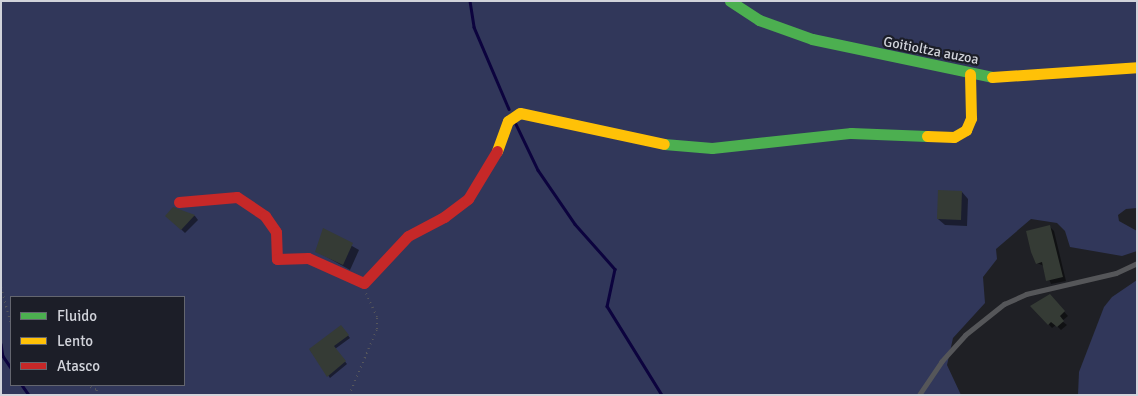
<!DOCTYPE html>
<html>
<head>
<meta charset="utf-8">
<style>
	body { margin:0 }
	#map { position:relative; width:1138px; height:396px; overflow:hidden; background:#1f2025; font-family:Signika,sans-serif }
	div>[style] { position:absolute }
	.green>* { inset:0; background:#31375a }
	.shadow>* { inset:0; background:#0007 }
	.stream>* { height:2.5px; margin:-1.25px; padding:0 1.25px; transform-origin:1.25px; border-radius:1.25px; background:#0c033e }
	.building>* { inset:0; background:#353b35 }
	.path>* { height:2px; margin-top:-1px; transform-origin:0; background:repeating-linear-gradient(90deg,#57575b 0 1px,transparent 0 5px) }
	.lane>* { height:4.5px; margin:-2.25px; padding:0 2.25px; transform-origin:2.25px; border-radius:2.25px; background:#555659 }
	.fast>* { height:11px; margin:-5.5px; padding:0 5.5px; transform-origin:5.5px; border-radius:5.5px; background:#4caf50 }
	.slow>* { height:11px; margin:-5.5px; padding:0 5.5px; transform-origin:5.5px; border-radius:5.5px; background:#ffc107 }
	.jam>* { height:11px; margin:-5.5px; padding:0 5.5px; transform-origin:5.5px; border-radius:5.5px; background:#c62828 }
	span { translate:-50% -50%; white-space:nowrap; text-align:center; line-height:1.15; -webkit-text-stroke:4.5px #1c1e28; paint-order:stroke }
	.street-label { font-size:14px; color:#d1d3da }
	.frame { position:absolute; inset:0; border:2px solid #d1d3da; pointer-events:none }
	.legend { position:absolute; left:10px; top:296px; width:175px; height:90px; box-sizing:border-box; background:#1c1e28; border:1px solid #64666f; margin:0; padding:6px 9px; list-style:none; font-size:15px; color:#d1d3da }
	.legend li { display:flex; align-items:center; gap:10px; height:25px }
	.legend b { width:25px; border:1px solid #64666f }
</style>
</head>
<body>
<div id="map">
	<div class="green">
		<i style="clip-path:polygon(evenodd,1px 1px,1137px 1px,1137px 208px,1126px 209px,1118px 215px,1119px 221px,1137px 231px,1137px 251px,1122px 256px,1070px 247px,1065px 231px,1057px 223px,1031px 219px,996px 249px,997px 259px,983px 277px,985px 303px,953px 338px,947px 365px,961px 395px,1px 395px,1px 1px,11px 297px,184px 297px,184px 385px,11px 385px,11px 297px)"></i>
		<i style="clip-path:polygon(1137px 280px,1137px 395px,1078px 395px,1079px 372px,1104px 307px,1112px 297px)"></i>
	</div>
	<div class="shadow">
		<i style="clip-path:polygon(962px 192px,968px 199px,967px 226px,945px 225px,938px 219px)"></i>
		<i style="clip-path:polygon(173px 209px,195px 216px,198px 220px,185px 233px,167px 216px)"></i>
		<i style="clip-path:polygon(1050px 227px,1054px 231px,1066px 281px,1051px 284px,1044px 266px,1037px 263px)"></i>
		<i style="clip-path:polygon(324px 230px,359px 250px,350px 270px,316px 251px)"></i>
		<i style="clip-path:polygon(1050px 296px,1068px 316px,1062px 321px,1067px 325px,1061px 330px,1056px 325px,1052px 328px,1032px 306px)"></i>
		<i style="clip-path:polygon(343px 329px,350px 338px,335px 349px,347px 364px,330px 378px,310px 350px)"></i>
	</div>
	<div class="stream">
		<i style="left:470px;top:1px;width:26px;rotate:81deg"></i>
		<i style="left:474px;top:27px;width:89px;rotate:66.9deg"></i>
		<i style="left:516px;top:124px;width:51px;rotate:64.4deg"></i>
		<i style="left:538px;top:170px;width:65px;rotate:55.6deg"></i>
		<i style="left:575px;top:224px;width:60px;rotate:48.4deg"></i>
		<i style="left:615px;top:269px;width:38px;rotate:102deg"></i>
		<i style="left:607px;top:306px;width:105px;rotate:58.3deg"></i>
		<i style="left:1px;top:344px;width:12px;rotate:81deg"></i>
		<i style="left:3px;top:356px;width:14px;rotate:56deg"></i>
		<i style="left:22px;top:385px;width:12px;rotate:55deg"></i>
	</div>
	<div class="building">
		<i style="clip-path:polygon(938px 190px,962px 191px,961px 220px,937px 219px)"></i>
		<i style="clip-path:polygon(173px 207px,195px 215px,181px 230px,165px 216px)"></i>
		<i style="clip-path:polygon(1050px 225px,1063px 277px,1046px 281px,1042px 262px,1036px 264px,1031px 252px,1026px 231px)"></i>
		<i style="clip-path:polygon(323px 228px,353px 243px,343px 265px,315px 252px)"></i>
		<i style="clip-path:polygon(1050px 294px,1065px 311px,1060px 316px,1064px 321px,1057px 327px,1051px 322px,1048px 325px,1030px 306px)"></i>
		<i style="clip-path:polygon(341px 325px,349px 335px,334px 346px,346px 361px,327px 377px,309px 349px)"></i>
	</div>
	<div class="path">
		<i style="left:1px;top:287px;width:39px;rotate:75deg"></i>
		<i style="left:86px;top:385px;width:12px;rotate:24deg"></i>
		<i style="left:97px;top:390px;width:5px;rotate:101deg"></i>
		<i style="left:349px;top:395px;width:72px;rotate:-67deg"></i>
		<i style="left:377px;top:329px;width:12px;rotate:-90deg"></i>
		<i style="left:377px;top:317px;width:26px;rotate:-115deg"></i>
	</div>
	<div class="lane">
		<i style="left:919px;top:395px;width:40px;rotate:-56deg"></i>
		<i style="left:941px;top:362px;width:36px;rotate:-48deg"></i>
		<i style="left:965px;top:335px;width:50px;rotate:-38.5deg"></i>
		<i style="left:1004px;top:304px;width:24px;rotate:-24deg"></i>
		<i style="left:1026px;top:294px;width:92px;rotate:-13.1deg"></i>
		<i style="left:1116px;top:273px;width:23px;rotate:-25deg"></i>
	</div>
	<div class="fast">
		<i style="left:730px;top:1px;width:35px;rotate:33deg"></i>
		<i style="left:759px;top:20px;width:56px;rotate:19.7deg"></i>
		<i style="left:812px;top:39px;width:184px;rotate:11.9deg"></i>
		<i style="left:664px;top:144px;width:48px;rotate:4.8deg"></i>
		<i style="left:712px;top:148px;width:140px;rotate:-6.2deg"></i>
		<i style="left:851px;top:133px;width:76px;rotate:2.3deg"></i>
	</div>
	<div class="slow">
		<i style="left:992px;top:77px;width:145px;rotate:-3.9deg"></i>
		<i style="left:927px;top:136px;width:27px;rotate:2deg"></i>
		<i style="left:954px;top:137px;width:14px;rotate:-30deg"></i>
		<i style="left:966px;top:130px;width:13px;rotate:-67deg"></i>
		<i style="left:971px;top:118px;width:44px;rotate:-91.3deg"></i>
		<i style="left:497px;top:151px;width:32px;rotate:-70deg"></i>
		<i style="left:508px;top:121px;width:14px;rotate:-34deg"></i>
		<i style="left:520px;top:113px;width:147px;rotate:12.1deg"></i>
	</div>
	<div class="jam">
		<i style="left:179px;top:202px;width:58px;rotate:-4.9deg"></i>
		<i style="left:237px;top:197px;width:34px;rotate:34deg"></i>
		<i style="left:265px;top:216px;width:19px;rotate:55deg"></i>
		<i style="left:276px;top:232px;width:27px;rotate:88deg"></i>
		<i style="left:277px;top:259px;width:31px;rotate:-2deg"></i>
		<i style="left:308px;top:258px;width:61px;rotate:24.1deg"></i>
		<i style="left:364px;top:283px;width:64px;rotate:-46.9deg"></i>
		<i style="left:408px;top:236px;width:41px;rotate:-27.8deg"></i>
		<i style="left:444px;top:217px;width:30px;rotate:-37deg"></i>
		<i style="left:468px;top:199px;width:56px;rotate:-58.9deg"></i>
	</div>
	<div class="street-label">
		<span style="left:931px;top:51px;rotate:11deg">Goitioltza auzoa</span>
	</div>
	<div class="frame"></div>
	<ul class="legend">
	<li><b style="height:6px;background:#4caf50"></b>Fluido</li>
	<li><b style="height:6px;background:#ffc107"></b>Lento</li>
	<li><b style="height:6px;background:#c62828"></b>Atasco</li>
	</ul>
</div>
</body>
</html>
